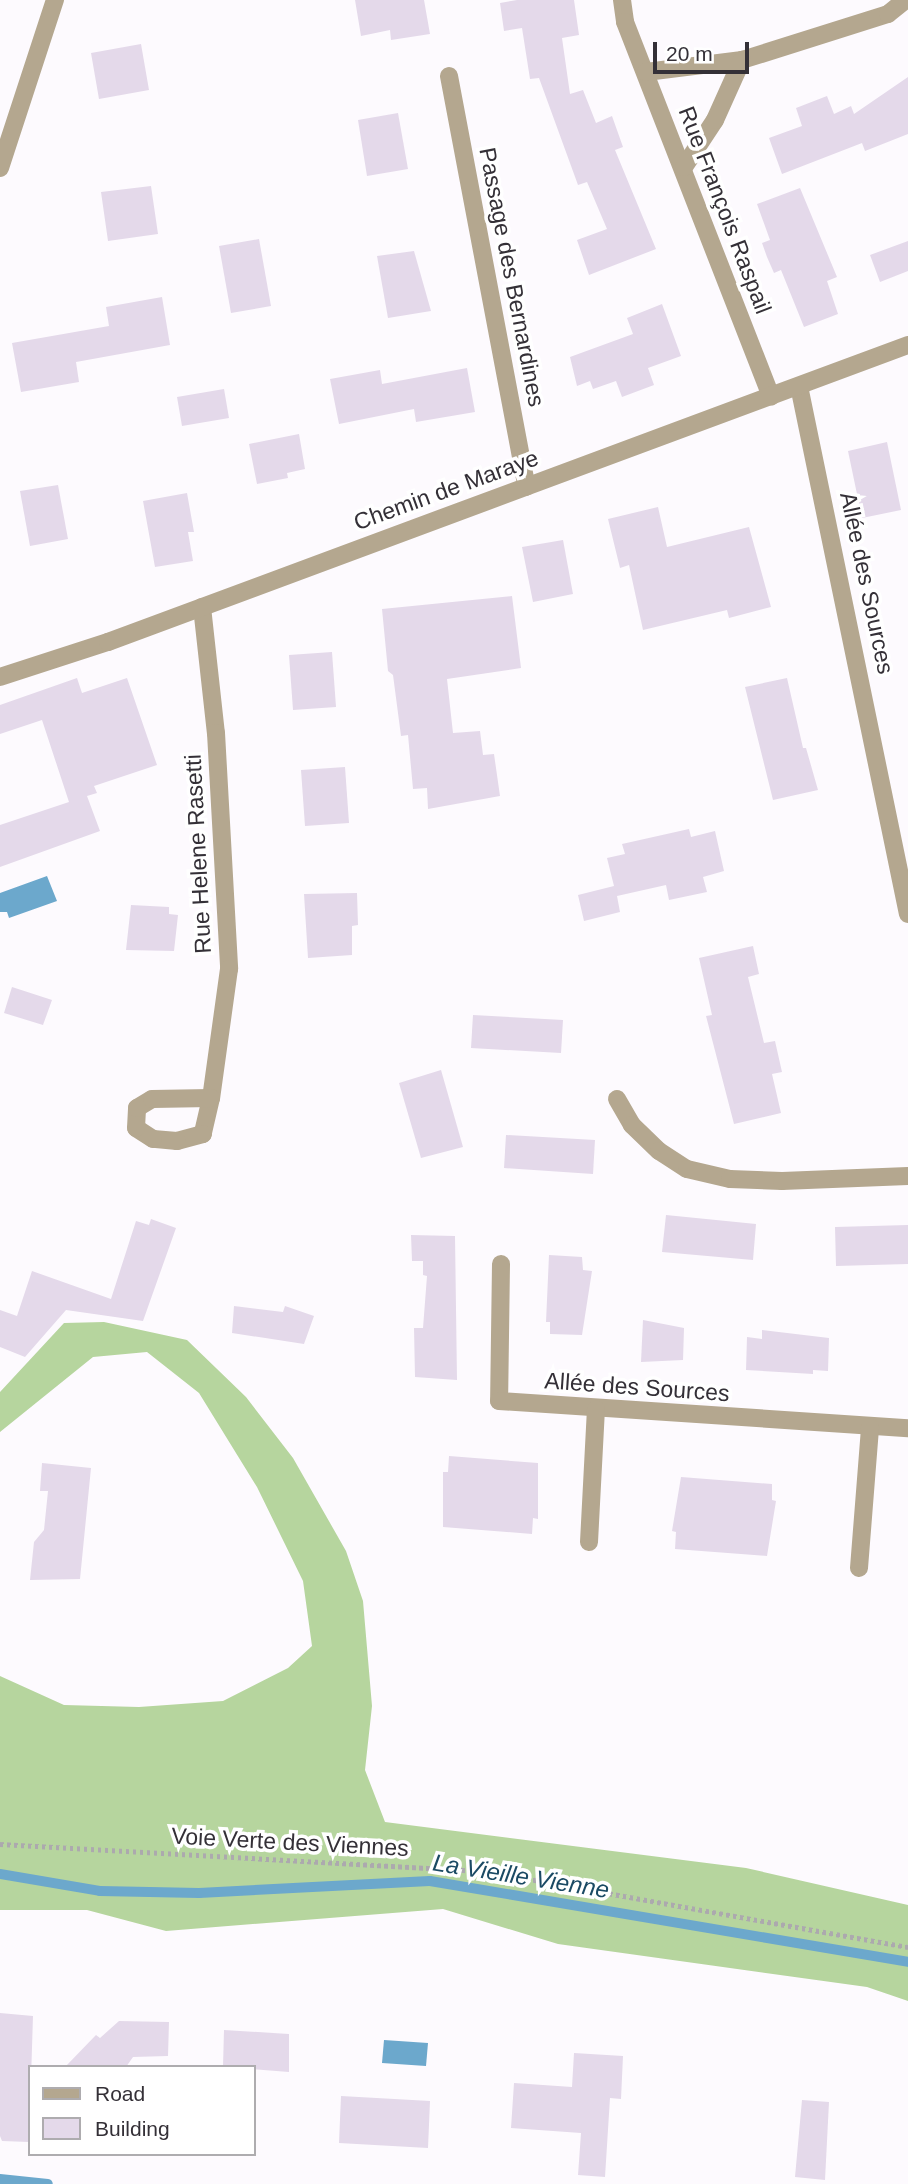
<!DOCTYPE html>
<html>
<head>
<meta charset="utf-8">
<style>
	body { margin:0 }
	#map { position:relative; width:908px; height:2184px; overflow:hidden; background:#fdfafe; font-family:Arial,sans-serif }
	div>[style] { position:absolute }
	.forest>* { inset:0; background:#b6d59e }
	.water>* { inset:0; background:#6ca8cc }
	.stream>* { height:10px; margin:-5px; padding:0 5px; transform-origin:5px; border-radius:5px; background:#6ca8cc }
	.building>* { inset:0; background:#e4d9ea }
	.path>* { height:4.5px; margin-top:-2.25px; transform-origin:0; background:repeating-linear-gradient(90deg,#aca9ae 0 3.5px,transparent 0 7px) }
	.minor>* { height:18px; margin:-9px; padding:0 9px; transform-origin:9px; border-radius:9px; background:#b4a78f }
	span { translate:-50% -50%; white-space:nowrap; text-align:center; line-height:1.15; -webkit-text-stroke:7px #fff; paint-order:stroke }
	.street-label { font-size:23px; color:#343037 }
	.water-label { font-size:24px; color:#1b4a64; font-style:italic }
	.legend { position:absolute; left:28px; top:2065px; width:228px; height:91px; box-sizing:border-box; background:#fff; border:2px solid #aeacaf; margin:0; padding:9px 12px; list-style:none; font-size:21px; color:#343037 }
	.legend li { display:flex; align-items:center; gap:14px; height:35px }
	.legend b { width:35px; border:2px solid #aeacaf }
	.scale { position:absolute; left:653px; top:42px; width:96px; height:32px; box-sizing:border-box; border:4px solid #343037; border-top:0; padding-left:9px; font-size:21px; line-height:24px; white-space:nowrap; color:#343037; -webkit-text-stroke:5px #fff; paint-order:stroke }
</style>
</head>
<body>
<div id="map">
	<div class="forest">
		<i style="clip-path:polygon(104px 1322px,187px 1340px,246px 1397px,293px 1458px,346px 1551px,363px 1601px,372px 1706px,365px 1770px,385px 1822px,746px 1868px,908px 1905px,908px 2001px,867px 1987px,558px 1944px,443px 1909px,166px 1931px,87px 1910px,0 1910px,0 1676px,64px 1705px,139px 1707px,223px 1701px,288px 1668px,312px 1646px,303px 1581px,257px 1487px,199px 1393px,147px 1352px,93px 1357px,0 1432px,0 1392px,64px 1323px)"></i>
	</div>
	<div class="water">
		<i style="clip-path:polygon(47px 876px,57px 901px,9px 918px,7px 912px,0 912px,0 893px)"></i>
		<i style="clip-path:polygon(384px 2040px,428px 2043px,426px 2066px,382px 2063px)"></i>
	</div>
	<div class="stream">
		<i style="left:0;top:1874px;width:101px;rotate:9.6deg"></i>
		<i style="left:100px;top:1891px;width:99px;rotate:1.2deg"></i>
		<i style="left:199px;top:1893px;width:231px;rotate:-3deg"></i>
		<i style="left:430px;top:1881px;width:485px;rotate:9.6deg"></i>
		<i style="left:0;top:2179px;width:48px;rotate:5.9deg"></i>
	</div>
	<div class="building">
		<i style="clip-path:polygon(355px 0,424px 0,430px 34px,391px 40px,390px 30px,361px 36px)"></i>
		<i style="clip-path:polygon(517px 0,574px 0,579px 35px,562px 38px,570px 94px,583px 90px,596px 123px,612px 116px,623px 147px,615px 150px,656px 249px,589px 275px,577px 240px,607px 229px,587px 182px,578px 185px,539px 78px,530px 79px,522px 28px,504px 31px,500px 3px)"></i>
		<i style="clip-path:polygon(141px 44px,149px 90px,99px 99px,91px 53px)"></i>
		<i style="clip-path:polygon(908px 77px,908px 134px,865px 151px,862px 143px,782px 174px,769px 138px,802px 126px,796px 108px,827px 96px,834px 114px,851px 106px,854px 114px)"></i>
		<i style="clip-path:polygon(398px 113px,408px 169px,367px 176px,358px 120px)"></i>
		<i style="clip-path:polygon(151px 186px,158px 234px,108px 241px,101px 192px)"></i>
		<i style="clip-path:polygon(800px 188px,837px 277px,827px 281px,838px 314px,804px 327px,781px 270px,774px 273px,767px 257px,762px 243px,770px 240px,757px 204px)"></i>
		<i style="clip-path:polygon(259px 239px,271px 306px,231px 313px,219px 246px)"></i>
		<i style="clip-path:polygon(908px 241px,908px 271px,880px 282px,870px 255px)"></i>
		<i style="clip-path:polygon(414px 251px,431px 311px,388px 318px,377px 256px)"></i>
		<i style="clip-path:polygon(162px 297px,170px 345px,76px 362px,79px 382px,21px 392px,12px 343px,109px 326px,106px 307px)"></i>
		<i style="clip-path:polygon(662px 304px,681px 356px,648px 368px,654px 385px,622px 397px,616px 381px,593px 389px,590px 381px,577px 386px,570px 357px,633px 334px,627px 318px)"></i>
		<i style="clip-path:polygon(467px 368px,475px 412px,416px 422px,414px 409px,339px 424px,330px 379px,380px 370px,382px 384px)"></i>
		<i style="clip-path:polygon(224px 389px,229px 418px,182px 426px,177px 397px)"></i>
		<i style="clip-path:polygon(299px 434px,305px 469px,287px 473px,288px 478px,257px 484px,249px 444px)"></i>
		<i style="clip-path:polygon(887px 442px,901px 510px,862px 518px,848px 451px)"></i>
		<i style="clip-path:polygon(58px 485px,68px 539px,30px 546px,20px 491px)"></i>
		<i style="clip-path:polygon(187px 493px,194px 532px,188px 532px,193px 561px,155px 567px,143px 501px)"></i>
		<i style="clip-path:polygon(658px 507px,667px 547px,749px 527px,771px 607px,729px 618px,727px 610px,643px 630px,629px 565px,620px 568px,608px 519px)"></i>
		<i style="clip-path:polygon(563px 540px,573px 594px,533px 602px,522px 547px)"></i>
		<i style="clip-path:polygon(512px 596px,521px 668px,447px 679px,453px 733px,480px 731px,483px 755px,494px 754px,500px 796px,428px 809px,427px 788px,413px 789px,408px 735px,401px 736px,393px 675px,388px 671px,382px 609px)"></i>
		<i style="clip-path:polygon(332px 652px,336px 707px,293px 710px,289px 655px)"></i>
		<i style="clip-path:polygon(77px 678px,82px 693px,127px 678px,157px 765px,94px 786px,97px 793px,87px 796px,100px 831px,0 867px,0 825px,69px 802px,42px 720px,0 734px,0 705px)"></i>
		<i style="clip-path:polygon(787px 678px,803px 748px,806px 748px,818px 790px,773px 800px,745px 687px)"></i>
		<i style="clip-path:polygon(345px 767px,349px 823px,305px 826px,301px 770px)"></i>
		<i style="clip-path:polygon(689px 829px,691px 837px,715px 831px,724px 871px,703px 877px,707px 892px,669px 900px,666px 885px,617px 896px,620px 912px,584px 921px,578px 895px,614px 886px,607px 858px,625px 854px,622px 844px)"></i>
		<i style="clip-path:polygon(357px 893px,358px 925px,352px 926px,352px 955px,308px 958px,304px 894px)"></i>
		<i style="clip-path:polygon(131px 905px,169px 907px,169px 914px,178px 915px,174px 951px,126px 950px)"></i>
		<i style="clip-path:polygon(753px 946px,759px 974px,748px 977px,764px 1043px,775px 1041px,782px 1072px,772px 1074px,781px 1113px,734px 1124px,706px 1016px,712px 1015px,699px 958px)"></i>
		<i style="clip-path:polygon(12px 987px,52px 1000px,43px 1025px,4px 1013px)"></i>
		<i style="clip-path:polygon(473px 1015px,563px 1020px,561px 1053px,471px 1048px)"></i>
		<i style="clip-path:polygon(441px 1070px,463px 1147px,421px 1158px,399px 1083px)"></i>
		<i style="clip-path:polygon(506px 1135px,595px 1140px,593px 1174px,504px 1168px)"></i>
		<i style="clip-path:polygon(666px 1215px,756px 1224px,753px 1260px,662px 1252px)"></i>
		<i style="clip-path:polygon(151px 1219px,176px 1228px,143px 1321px,66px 1310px,25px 1357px,0 1347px,0 1310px,17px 1316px,32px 1271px,111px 1299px,136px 1221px,149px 1225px)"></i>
		<i style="clip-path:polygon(908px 1225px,908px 1264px,836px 1266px,835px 1227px)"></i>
		<i style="clip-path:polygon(411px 1235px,455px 1236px,457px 1380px,415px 1377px,414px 1328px,423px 1328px,427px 1276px,423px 1275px,423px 1261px,412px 1261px)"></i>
		<i style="clip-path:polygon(549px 1255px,582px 1257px,583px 1270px,592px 1271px,582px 1335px,550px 1334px,550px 1322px,546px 1322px)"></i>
		<i style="clip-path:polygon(234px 1306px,283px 1312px,285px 1306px,314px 1316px,304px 1344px,232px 1333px)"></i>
		<i style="clip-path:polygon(643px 1320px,684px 1328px,683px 1360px,641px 1362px)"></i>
		<i style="clip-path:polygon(762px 1330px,829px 1338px,828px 1371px,813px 1370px,813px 1374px,746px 1370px,747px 1337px,762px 1339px)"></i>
		<i style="clip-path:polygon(449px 1456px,538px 1463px,538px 1519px,533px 1518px,532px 1534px,443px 1527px,443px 1472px,448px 1472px)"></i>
		<i style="clip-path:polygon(42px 1463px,91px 1468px,80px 1579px,30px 1580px,34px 1542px,44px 1530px,48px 1491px,40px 1491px)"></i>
		<i style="clip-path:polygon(681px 1477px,772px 1484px,772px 1500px,776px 1501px,767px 1556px,675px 1549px,676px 1532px,672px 1531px)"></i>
		<i style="clip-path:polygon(0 2013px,33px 2016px,29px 2142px,2px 2141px,0 2136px)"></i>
		<i style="clip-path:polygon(119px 2021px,169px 2022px,168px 2056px,133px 2057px,126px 2067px,65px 2067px,96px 2035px,100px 2038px)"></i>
		<i style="clip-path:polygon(224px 2030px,289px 2034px,289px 2072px,223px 2067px)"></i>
		<i style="clip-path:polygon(574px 2053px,623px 2056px,621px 2099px,610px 2098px,605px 2177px,578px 2175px,581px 2133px,511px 2128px,514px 2083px,572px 2087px)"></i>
		<i style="clip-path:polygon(341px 2096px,430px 2101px,428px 2148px,339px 2143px)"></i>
		<i style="clip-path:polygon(802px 2100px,829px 2102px,825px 2180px,795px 2177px)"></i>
	</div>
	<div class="path">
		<i style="left:0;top:1844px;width:486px;rotate:3.2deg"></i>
		<i style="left:485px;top:1871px;width:430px;rotate:10.2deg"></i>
	</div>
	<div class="minor">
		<i style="left:622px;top:0;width:22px;rotate:82deg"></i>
		<i style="left:625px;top:22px;width:402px;rotate:68.7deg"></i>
		<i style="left:646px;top:72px;width:97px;rotate:-7.1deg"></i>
		<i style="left:742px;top:60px;width:153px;rotate:-17.5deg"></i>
		<i style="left:888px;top:14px;width:22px;rotate:-39deg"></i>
		<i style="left:449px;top:76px;width:418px;rotate:79.3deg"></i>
		<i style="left:684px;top:167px;width:56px;rotate:-56.6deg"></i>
		<i style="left:715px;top:120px;width:66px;rotate:-65.8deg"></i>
		<i style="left:0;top:168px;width:177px;rotate:-71.9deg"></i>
		<i style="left:799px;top:386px;width:539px;rotate:78.34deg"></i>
		<i style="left:202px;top:607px;width:127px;rotate:83.7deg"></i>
		<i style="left:216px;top:733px;width:236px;rotate:86.8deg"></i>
		<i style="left:229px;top:969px;width:130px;rotate:97.9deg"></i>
		<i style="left:211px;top:1098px;width:37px;rotate:103deg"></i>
		<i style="left:203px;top:1134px;width:27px;rotate:165deg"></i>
		<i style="left:177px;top:1141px;width:24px;rotate:-175deg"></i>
		<i style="left:153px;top:1139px;width:20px;rotate:-147deg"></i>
		<i style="left:136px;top:1128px;width:20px;rotate:-87deg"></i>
		<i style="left:137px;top:1108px;width:17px;rotate:-31deg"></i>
		<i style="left:152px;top:1099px;width:59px;rotate:-1deg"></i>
		<i style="left:0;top:677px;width:114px;rotate:-18deg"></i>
		<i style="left:108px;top:642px;width:853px;rotate:-20.37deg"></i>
		<i style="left:617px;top:1099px;width:30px;rotate:60deg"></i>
		<i style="left:632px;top:1125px;width:37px;rotate:44deg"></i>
		<i style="left:659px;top:1151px;width:33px;rotate:33deg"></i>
		<i style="left:687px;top:1169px;width:44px;rotate:13.1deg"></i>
		<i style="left:730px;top:1179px;width:52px;rotate:2.2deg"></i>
		<i style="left:782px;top:1181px;width:126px;rotate:-2.3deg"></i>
		<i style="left:501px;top:1264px;width:137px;rotate:90.8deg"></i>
		<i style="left:499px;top:1401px;width:410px;rotate:3.8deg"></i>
		<i style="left:589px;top:1542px;width:133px;rotate:-87deg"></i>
		<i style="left:859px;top:1568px;width:141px;rotate:-85.5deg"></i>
	</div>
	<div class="street-label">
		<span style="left:725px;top:210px;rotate:69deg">Rue François Raspail</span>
		<span style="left:512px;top:277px;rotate:79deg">Passage des Bernardines</span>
		<span style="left:446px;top:490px;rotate:-20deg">Chemin de Maraye</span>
		<span style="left:867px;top:583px;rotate:78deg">Allée des Sources</span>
		<span style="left:198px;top:854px;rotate:-93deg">Rue Helene Rasetti</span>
		<span style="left:637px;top:1387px;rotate:4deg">Allée des Sources</span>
		<span style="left:290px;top:1842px;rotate:3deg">Voie Verte des Viennes</span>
	</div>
	<div class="water-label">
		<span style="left:521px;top:1876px;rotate:9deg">La Vieille Vienne</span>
	</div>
	<ul class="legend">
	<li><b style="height:9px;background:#b4a78f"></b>Road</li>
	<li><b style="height:19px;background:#e4d9ea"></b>Building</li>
	</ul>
	<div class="scale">20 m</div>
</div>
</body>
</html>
